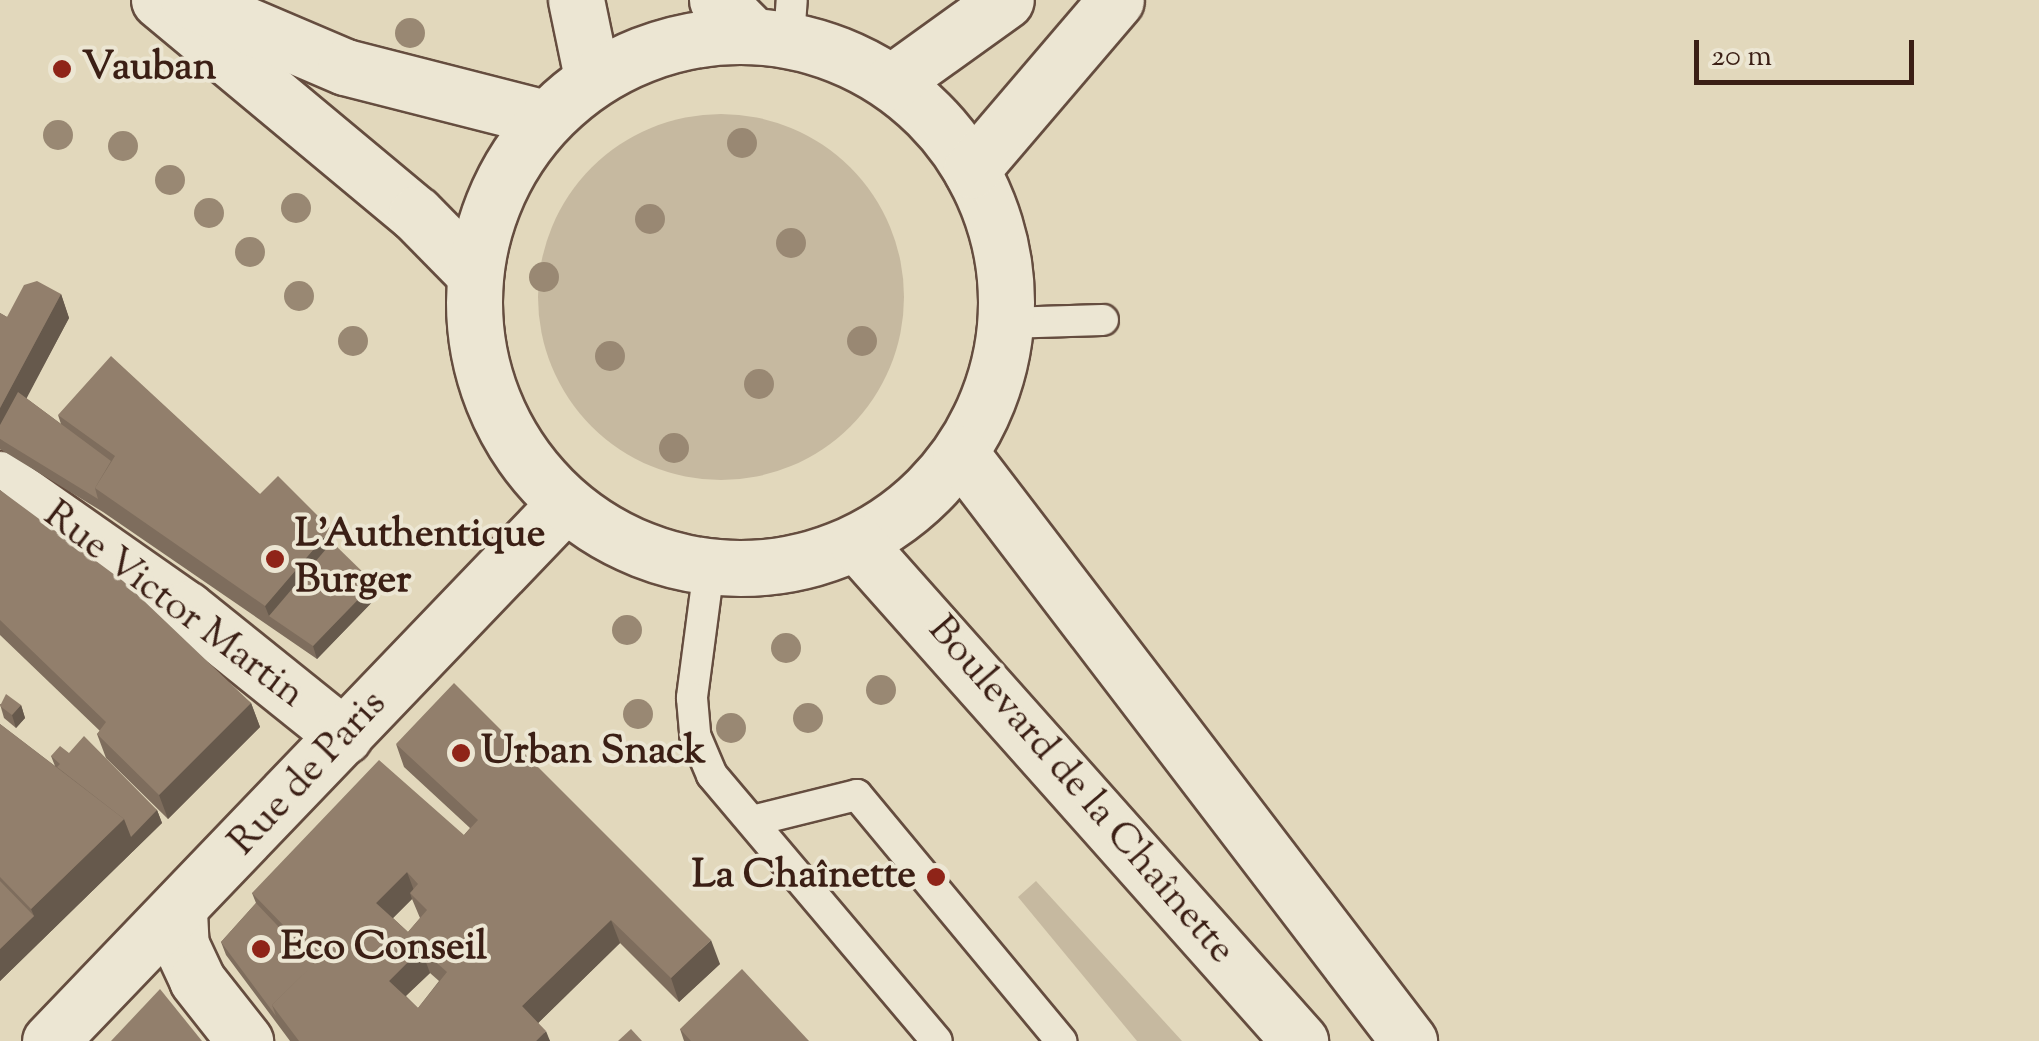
<!DOCTYPE html>
<html>
<head>
<meta charset="utf-8">
<style>
	body { margin:0 }
	#map { position:relative; width:2039px; height:1041px; overflow:hidden; background:#e2d8bc; font-family:"Sorts Mill Goudy",serif }
	div>[style] { position:absolute }
	.green>* { inset:0; background:#c6b9a0 }
	.round { border-radius:50% }
	.roads { filter:drop-shadow(2px 0 #654d3f) drop-shadow(-2px 0 #654d3f) drop-shadow(0 2px #654d3f) drop-shadow(0 -2px #654d3f) }
	.service>* { height:30px; margin:-15px; padding:0 15px; transform-origin:15px; border-radius:15px; background:#ece6d3 }
	.minor>* { height:55px; margin:-27.5px; padding:0 27.5px; transform-origin:27.5px; border-radius:27.5px; background:#ece6d3 }
	.secondary>* { height:55px; margin:-27.5px; padding:0 27.5px; transform-origin:27.5px; border-radius:27.5px; background:#ece6d3 }
	.secondary>.ring { margin:-27.5px; padding:0; box-sizing:content-box; background:none; border:55px solid #ece6d3; border-radius:50% }
	.trees>* { width:30px; height:30px; margin:-15px; border-radius:50%; background:#998873 }
	.wall>* { inset:0; background:#7e6d5d }
	.shaded-wall>* { inset:0; background:#66594c }
	.building>* { inset:0; background:#927f6c }
	.dots>* { width:28px; height:28px; translate:-50% -50%; box-sizing:border-box; border:5px solid #ece6d3; border-radius:50% }
	span { translate:-50% -50%; white-space:nowrap; text-align:center; line-height:1.15; -webkit-text-stroke:8px #ece6d3; paint-order:stroke }
	.poi-label { font-size:40px; color:#3b1f15; font-weight:700 }
	.left { translate:0 -50%; text-align:left }
	.right { translate:-100% -50%; text-align:right }
	.street-label { font-size:40px; color:#3b1f15 }
	.scale { position:absolute; left:1694px; top:40px; width:220px; height:45px; box-sizing:border-box; border:5px solid #3b1f15; border-top:0; padding-left:12px; font-size:30px; line-height:35px; white-space:nowrap; color:#3b1f15; -webkit-text-stroke:8px #ece6d3; paint-order:stroke }
</style>
</head>
<body>
<div id="map">
	<div class="green">
		<i class="round" style="left:538px;top:114px;width:366px;height:366px"></i>
		<i style="clip-path:polygon(1036px 881px,1182px 1041px,1137px 1041px,1018px 897px)"></i>
	</div>
	<div class="roads">
		<div class="service">
			<i style="left:789px;top:39px;width:39px;rotate:-86deg"></i>
			<i style="left:1005px;top:323px;width:98px;rotate:-1.8deg"></i>
			<i style="left:709px;top:568px;width:131px;rotate:97.5deg"></i>
			<i style="left:692px;top:698px;width:37px;rotate:85deg"></i>
			<i style="left:695px;top:735px;width:43px;rotate:67deg"></i>
			<i style="left:712px;top:775px;width:348px;rotate:49.8deg"></i>
			<i style="left:752px;top:821px;width:108px;rotate:-13.9deg"></i>
			<i style="left:857px;top:795px;width:320px;rotate:50.3deg"></i>
		</div>
		<div class="minor">
			<i style="left:576px;top:0;width:79px;rotate:78.3deg"></i>
			<i style="left:717px;top:0;width:48px;rotate:45deg"></i>
			<i style="left:0;top:479px;width:227px;rotate:35deg"></i>
			<i style="left:186px;top:609px;width:203px;rotate:38.8deg"></i>
			<i style="left:179px;top:912px;width:33px;rotate:87deg"></i>
			<i style="left:181px;top:945px;width:38px;rotate:65deg"></i>
			<i style="left:197px;top:980px;width:78px;rotate:51.8deg"></i>
			<i style="left:50px;top:1041px;width:744px;rotate:-46.2deg"></i>
		</div>
		<div class="secondary">
			<i style="left:159px;top:0;width:334px;rotate:39.8deg"></i>
			<i style="left:416px;top:214px;width:81px;rotate:45.5deg"></i>
			<i style="left:188px;top:0;width:171px;rotate:23.1deg"></i>
			<i style="left:345px;top:67px;width:206px;rotate:14.3deg"></i>
			<i class="ring" style="left:474px;top:36px;width:477px;height:477px"></i>
			<i style="left:892px;top:82px;width:140px;rotate:-35.7deg"></i>
			<i style="left:971px;top:170px;width:223px;rotate:-49.5deg"></i>
			<i style="left:960px;top:453px;width:740px;rotate:52.63deg"></i>
			<i style="left:857px;top:543px;width:667px;rotate:48.35deg"></i>
		</div>
	</div>
	<div class="trees">
		<i style="left:410px;top:33px"></i>
		<i style="left:58px;top:135px"></i>
		<i style="left:742px;top:143px"></i>
		<i style="left:123px;top:146px"></i>
		<i style="left:170px;top:180px"></i>
		<i style="left:296px;top:208px"></i>
		<i style="left:209px;top:213px"></i>
		<i style="left:650px;top:219px"></i>
		<i style="left:791px;top:243px"></i>
		<i style="left:250px;top:252px"></i>
		<i style="left:544px;top:277px"></i>
		<i style="left:299px;top:296px"></i>
		<i style="left:353px;top:341px"></i>
		<i style="left:862px;top:341px"></i>
		<i style="left:610px;top:356px"></i>
		<i style="left:759px;top:384px"></i>
		<i style="left:674px;top:448px"></i>
		<i style="left:627px;top:630px"></i>
		<i style="left:786px;top:648px"></i>
		<i style="left:881px;top:690px"></i>
		<i style="left:638px;top:714px"></i>
		<i style="left:808px;top:718px"></i>
		<i style="left:731px;top:728px"></i>
	</div>
	<div class="wall">
		<i style="clip-path:polygon(61px 294px,69px 318px,26px 398px,61px 424px,58px 415px,260px 494px,337px 548px,378px 596px,317px 659px,103px 512px,0 449px,0 313px,7px 317px)"></i>
		<i style="clip-path:polygon(0 490px,251px 703px,260px 727px,168px 819px,106px 758px,97px 734px,100px 731px,0 635px)"></i>
		<i style="clip-path:polygon(0 704px,21px 705px,25px 718px,16px 728px,4px 718px)"></i>
		<i style="clip-path:polygon(0 724px,55px 766px,51px 756px,69px 753px,157px 810px,162px 823px,0 981px)"></i>
		<i style="clip-path:polygon(evenodd,396px 744px,720px 964px,679px 1002px,620px 943px,538px 1023px,550px 1041px,290px 1041px,226px 955px,221px 942px,256px 903px,252px 893px,464px 835px,470px 828px,404px 767px,396px 744px,412px 899px,420px 918px,408px 932px,393px 918px,412px 899px,396px 744px,430px 973px,439px 981px,418px 1008px,406px 996px,430px 973px)"></i>
		<i style="clip-path:polygon(680px 1029px,809px 1041px,684px 1041px)"></i>
	</div>
	<div class="shaded-wall">
		<i style="clip-path:polygon(61px 294px,69px 318px,4px 441px,0 439px,0 408px)"></i>
		<i style="clip-path:polygon(331px 529px,339px 553px,269px 616px,265px 606px)"></i>
		<i style="clip-path:polygon(374px 583px,378px 596px,317px 659px,313px 646px)"></i>
		<i style="clip-path:polygon(251px 703px,260px 727px,168px 819px,159px 795px)"></i>
		<i style="clip-path:polygon(21px 705px,25px 718px,16px 728px,12px 715px)"></i>
		<i style="clip-path:polygon(157px 810px,162px 823px,0 981px,0 949px,34px 916px,31px 909px,124px 819px)"></i>
		<i style="clip-path:polygon(407px 872px,416px 896px,410px 893px,412px 899px,384px 927px,376px 903px)"></i>
		<i style="clip-path:polygon(611px 920px,620px 943px,531px 1030px,522px 1006px)"></i>
		<i style="clip-path:polygon(711px 940px,720px 964px,679px 1002px,671px 978px)"></i>
		<i style="clip-path:polygon(421px 949px,430px 973px,397px 1004px,389px 981px)"></i>
		<i style="clip-path:polygon(546px 1031px,550px 1041px,536px 1041px)"></i>
	</div>
	<div class="building">
		<i style="clip-path:polygon(37px 281px,61px 294px,0 408px,0 313px,7px 317px,24px 285px)"></i>
		<i style="clip-path:polygon(111px 356px,260px 494px,278px 476px,331px 529px,265px 606px,95px 488px,115px 456px,58px 415px)"></i>
		<i style="clip-path:polygon(18px 392px,111px 461px,95px 488px,98px 499px,0 439px,0 425px)"></i>
		<i style="clip-path:polygon(0 490px,123px 581px,251px 703px,159px 795px,97px 734px,106px 722px,0 620px)"></i>
		<i style="clip-path:polygon(332px 542px,374px 583px,313px 646px,269px 616px)"></i>
		<i style="clip-path:polygon(evenodd,454px 683px,711px 940px,671px 978px,611px 920px,522px 1006px,546px 1031px,536px 1041px,299px 1041px,272px 1005px,317px 960px,252px 893px,379px 760px,464px 835px,478px 820px,396px 744px,454px 683px,407px 872px,418px 884px,410px 893px,427px 910px,408px 932px,376px 903px,407px 872px,454px 683px,421px 949px,447px 972px,418px 1008px,389px 981px,421px 949px)"></i>
		<i style="clip-path:polygon(6px 694px,21px 705px,12px 715px,0 706px)"></i>
		<i style="clip-path:polygon(0 724px,124px 819px,31px 909px,0 877px)"></i>
		<i style="clip-path:polygon(84px 736px,157px 810px,131px 837px,124px 819px,57px 767px,60px 764px,51px 756px,60px 746px,69px 753px)"></i>
		<i style="clip-path:polygon(0 881px,34px 916px,0 949px)"></i>
		<i style="clip-path:polygon(256px 903px,314px 964px,272px 1005px,276px 1016px,221px 942px)"></i>
		<i style="clip-path:polygon(742px 969px,809px 1041px,691px 1041px,680px 1029px)"></i>
		<i style="clip-path:polygon(160px 989px,202px 1041px,111px 1041px)"></i>
		<i style="clip-path:polygon(631px 1029px,642px 1041px,618px 1041px)"></i>
	</div>
	<div class="dots">
		<i style="left:62px;top:69px;background:#8f2418"></i>
		<i style="left:275px;top:559px;background:#8f2418"></i>
		<i style="left:461px;top:753px;background:#8f2418"></i>
		<i style="left:936px;top:877px;background:#8f2418"></i>
		<i style="left:261px;top:949px;background:#8f2418"></i>
	</div>
	<div class="poi-label">
		<span class="left" style="left:82px;top:69px">Vauban</span>
		<span class="left" style="left:295px;top:559px">L'Authentique<br>Burger</span>
		<span class="left" style="left:481px;top:753px">Urban Snack</span>
		<span class="right" style="left:916px;top:877px">La Chaînette</span>
		<span class="left" style="left:281px;top:949px">Eco Conseil</span>
	</div>
	<div class="street-label">
		<span style="left:173px;top:606px;rotate:37deg">Rue Victor Martin</span>
		<span style="left:309px;top:774px;rotate:-47deg">Rue de Paris</span>
		<span style="left:1080px;top:791px;rotate:49deg">Boulevard de la Chaînette</span>
	</div>
	<div class="scale">20 m</div>
</div>
</body>
</html>
